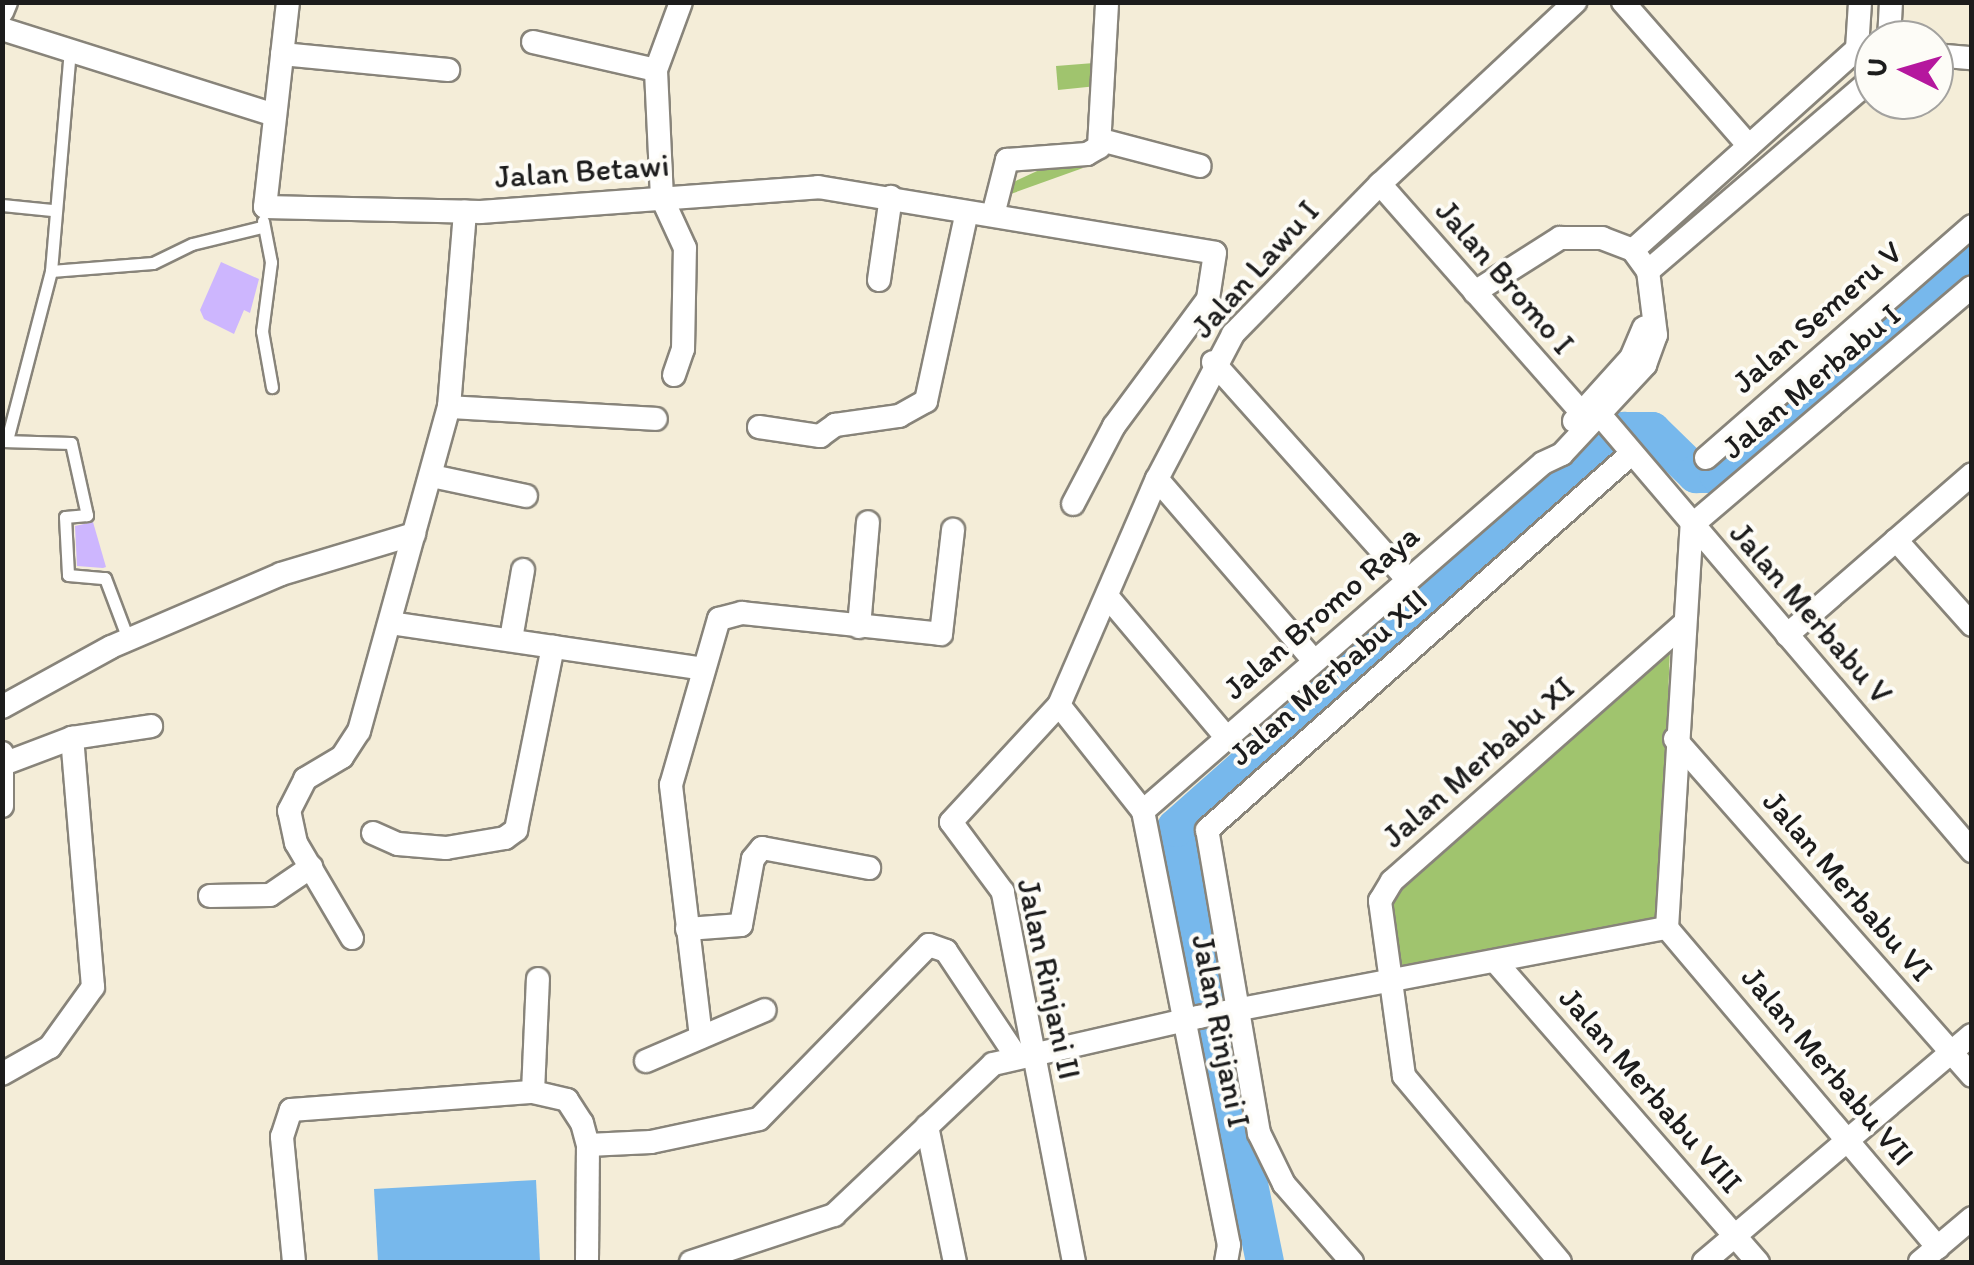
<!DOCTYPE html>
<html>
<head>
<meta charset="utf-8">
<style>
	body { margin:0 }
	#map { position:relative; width:1974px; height:1265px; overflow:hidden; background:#f4edd8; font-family:Itim,sans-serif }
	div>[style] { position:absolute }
	.green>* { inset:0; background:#a0c46e }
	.water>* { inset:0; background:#77b8ec }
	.river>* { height:38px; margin:-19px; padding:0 19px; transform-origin:19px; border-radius:19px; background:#77b8ec }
	.building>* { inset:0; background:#cdb6fe }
	.roads { filter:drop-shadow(2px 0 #88847a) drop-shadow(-2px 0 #88847a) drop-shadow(0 2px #88847a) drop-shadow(0 -2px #88847a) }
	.service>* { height:11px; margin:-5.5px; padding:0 5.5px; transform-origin:5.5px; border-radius:5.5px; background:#fff }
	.minor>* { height:22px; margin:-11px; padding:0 11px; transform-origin:11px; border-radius:11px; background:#fff }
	span { translate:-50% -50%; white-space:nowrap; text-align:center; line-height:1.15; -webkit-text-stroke:8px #fdfcf7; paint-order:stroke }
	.street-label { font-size:32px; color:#1c1c1c }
	.frame { position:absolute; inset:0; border:5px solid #1c1c1c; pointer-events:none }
	.north { position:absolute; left:1854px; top:20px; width:100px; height:100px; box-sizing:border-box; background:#fdfcf7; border:2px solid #a3a29f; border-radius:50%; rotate:275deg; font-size:28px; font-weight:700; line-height:40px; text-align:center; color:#1c1c1c }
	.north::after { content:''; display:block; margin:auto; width:35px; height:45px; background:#b5179e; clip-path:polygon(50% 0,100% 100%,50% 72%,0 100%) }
</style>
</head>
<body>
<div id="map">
	<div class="green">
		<i style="clip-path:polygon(1094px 63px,1097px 86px,1058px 90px,1056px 66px)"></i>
		<i style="clip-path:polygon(1063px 159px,1083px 168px,1008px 195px,1007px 185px)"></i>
		<i style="clip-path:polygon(1670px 646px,1660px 919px,1398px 970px,1390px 899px)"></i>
	</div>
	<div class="water">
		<i style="clip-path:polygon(536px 1180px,540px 1262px,378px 1262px,374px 1189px)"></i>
	</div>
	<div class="river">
		<i style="left:1265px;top:1262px;width:443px;rotate:-101.6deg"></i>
		<i style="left:1176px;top:828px;width:599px;rotate:-41.55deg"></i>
		<i style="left:1624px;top:431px;width:28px"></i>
		<i style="left:1652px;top:431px;width:62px;rotate:44.3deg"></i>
		<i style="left:1696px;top:474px;width:22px"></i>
		<i style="left:1718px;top:474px;width:334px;rotate:-40.5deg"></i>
	</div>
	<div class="building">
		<i style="clip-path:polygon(221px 262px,259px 279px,250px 313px,244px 310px,234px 334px,204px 319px,200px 310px)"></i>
		<i style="clip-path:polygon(93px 522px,106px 567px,103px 568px,77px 566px,75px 526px)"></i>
	</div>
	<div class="roads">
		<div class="service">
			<i style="left:2px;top:205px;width:50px;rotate:5.7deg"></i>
			<i style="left:263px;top:221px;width:42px;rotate:79deg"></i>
			<i style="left:271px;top:262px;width:70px;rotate:97.4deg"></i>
			<i style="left:262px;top:331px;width:57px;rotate:79.9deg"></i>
			<i style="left:51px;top:271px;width:102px;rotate:-4.5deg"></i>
			<i style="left:153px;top:263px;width:43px;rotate:-26deg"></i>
			<i style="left:192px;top:244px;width:72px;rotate:-13.7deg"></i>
			<i style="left:7px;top:440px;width:175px;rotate:-75.4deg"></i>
			<i style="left:51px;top:271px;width:222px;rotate:-85.1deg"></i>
			<i style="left:2px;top:441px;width:69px;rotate:1.7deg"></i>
			<i style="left:71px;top:443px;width:74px;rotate:77.5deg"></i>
			<i style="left:87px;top:515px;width:22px;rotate:175deg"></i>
			<i style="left:65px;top:517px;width:58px;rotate:87deg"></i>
			<i style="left:68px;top:575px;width:37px;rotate:5deg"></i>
			<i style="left:105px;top:578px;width:65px;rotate:69.3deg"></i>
		</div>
		<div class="minor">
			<i style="left:288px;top:2px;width:206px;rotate:96.4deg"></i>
			<i style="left:265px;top:207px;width:216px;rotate:1.3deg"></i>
			<i style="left:481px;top:212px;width:338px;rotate:-4.2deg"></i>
			<i style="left:818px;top:187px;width:402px;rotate:9.4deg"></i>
			<i style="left:1215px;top:253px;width:47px;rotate:98.7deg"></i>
			<i style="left:1208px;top:299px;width:158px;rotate:126.5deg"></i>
			<i style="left:1114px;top:426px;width:88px;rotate:117.7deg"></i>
			<i style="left:1623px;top:2px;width:191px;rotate:48.8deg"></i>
			<i style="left:2px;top:12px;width:11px;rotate:-68deg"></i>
			<i style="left:2px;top:29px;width:285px;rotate:17.5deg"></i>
			<i style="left:1889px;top:40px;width:38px;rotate:-87deg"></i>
			<i style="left:533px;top:42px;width:126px;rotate:12.8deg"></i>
			<i style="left:282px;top:54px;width:167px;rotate:5.5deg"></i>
			<i style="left:1934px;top:55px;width:38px;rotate:5deg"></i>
			<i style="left:1101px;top:140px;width:102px;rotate:14.7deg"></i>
			<i style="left:1380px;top:184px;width:305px;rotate:48.6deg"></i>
			<i style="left:993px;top:215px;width:57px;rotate:-75.7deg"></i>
			<i style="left:1007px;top:160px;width:80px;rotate:-4.3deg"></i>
			<i style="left:1087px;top:154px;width:14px;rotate:-30deg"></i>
			<i style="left:1099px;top:147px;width:145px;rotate:-86.8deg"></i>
			<i style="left:1633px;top:250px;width:301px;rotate:-41.9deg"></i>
			<i style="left:1857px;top:49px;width:47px;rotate:-86.3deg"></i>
			<i style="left:1648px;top:271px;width:298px;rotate:-40.6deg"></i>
			<i style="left:879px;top:280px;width:84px;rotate:-81.8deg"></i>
			<i style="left:1213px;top:362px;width:292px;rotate:48.2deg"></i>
			<i style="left:674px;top:375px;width:28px;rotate:-71deg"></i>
			<i style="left:683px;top:349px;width:101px;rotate:-88.9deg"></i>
			<i style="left:685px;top:248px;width:55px;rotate:-114.7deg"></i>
			<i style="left:662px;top:198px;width:128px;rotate:-92.7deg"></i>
			<i style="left:656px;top:70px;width:72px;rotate:-69.8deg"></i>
			<i style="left:449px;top:407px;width:207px;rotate:3.3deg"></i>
			<i style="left:1601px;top:416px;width:572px;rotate:49.54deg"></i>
			<i style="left:1574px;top:421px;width:85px;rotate:-47.9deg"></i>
			<i style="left:1631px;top:358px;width:33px;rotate:-67deg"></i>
			<i style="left:759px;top:427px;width:62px;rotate:8.4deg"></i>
			<i style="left:820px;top:436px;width:19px;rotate:-36deg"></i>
			<i style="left:835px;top:425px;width:65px;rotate:-8deg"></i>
			<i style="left:899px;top:416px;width:31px;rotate:-29deg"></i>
			<i style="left:926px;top:401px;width:193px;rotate:-77.8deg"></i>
			<i style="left:1706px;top:458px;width:353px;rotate:-41.1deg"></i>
			<i style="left:432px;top:476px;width:96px;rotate:12deg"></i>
			<i style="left:1157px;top:479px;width:239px;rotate:49.2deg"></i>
			<i style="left:1896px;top:540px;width:114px;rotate:48.2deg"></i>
			<i style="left:1107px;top:596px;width:185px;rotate:49.8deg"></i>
			<i style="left:390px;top:623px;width:313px;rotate:8.3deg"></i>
			<i style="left:859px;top:627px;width:105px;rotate:-85.1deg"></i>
			<i style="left:1787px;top:635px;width:245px;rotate:-41deg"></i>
			<i style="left:511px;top:639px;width:70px;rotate:-80.1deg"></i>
			<i style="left:1059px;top:705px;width:135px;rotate:51.6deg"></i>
			<i style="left:1143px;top:811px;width:442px;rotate:78.8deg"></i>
			<i style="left:1229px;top:1245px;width:17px;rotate:100deg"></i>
			<i style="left:2px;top:707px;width:124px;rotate:-28.8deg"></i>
			<i style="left:111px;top:647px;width:185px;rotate:-23.2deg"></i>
			<i style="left:281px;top:574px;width:139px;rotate:-16.7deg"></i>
			<i style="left:1675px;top:739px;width:449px;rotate:48.6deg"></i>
			<i style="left:2px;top:753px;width:53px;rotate:90deg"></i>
			<i style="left:6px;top:763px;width:71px;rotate:-20.7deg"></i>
			<i style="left:72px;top:738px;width:80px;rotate:-8.6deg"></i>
			<i style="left:1143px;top:811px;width:530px;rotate:-41.02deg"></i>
			<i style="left:1543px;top:463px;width:21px;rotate:-25deg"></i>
			<i style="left:1562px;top:454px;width:122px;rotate:-47deg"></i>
			<i style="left:1645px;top:365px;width:32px;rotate:-70deg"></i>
			<i style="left:1656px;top:335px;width:64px;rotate:-97.1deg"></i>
			<i style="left:1648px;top:271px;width:26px;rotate:-126deg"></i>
			<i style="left:1633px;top:250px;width:33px;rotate:-159deg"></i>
			<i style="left:1602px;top:238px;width:42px;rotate:180deg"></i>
			<i style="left:1560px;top:238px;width:101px;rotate:147.6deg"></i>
			<i style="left:373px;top:833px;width:27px;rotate:24deg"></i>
			<i style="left:398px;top:844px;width:48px;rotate:4.8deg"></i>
			<i style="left:446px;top:848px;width:60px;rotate:-9.6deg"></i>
			<i style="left:505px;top:838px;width:14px;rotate:-36deg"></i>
			<i style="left:516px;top:830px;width:187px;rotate:-78.6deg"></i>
			<i style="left:210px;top:896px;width:60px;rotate:-1deg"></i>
			<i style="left:270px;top:895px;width:50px;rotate:-34.3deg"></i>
			<i style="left:1667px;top:928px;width:404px;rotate:-86.5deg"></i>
			<i style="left:1692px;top:525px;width:367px;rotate:-40.4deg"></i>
			<i style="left:1667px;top:928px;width:419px;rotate:49.7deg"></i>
			<i style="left:687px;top:929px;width:54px;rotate:-4.2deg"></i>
			<i style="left:741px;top:925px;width:67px;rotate:-79.7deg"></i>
			<i style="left:753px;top:859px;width:14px;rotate:-51deg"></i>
			<i style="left:762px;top:848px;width:109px;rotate:10.6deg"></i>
			<i style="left:352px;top:938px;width:110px;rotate:-120.5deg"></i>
			<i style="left:296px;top:843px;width:33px;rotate:-102deg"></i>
			<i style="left:289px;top:811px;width:36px;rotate:-63deg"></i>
			<i style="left:305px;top:779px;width:43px;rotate:-30.7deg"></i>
			<i style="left:342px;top:757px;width:31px;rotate:-57deg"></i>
			<i style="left:359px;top:731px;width:336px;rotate:-74.5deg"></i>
			<i style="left:449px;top:407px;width:196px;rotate:-85.3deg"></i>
			<i style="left:1495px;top:961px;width:400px;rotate:48.9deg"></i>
			<i style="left:701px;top:1037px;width:254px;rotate:-96.8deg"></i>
			<i style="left:671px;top:785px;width:173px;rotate:-73.9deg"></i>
			<i style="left:719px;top:619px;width:24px;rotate:-15deg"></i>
			<i style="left:742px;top:613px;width:200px;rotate:6deg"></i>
			<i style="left:941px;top:634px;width:105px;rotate:-83.4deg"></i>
			<i style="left:646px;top:1061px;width:129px;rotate:-23.2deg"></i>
			<i style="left:2px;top:1074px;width:55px;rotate:-29.4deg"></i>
			<i style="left:50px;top:1047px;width:74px;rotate:-54.4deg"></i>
			<i style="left:93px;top:987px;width:250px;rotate:-94.8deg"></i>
			<i style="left:533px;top:1092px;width:113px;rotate:-87.5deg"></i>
			<i style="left:927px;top:1126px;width:139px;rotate:78.4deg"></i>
			<i style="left:588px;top:1145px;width:63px;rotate:-2.7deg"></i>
			<i style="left:651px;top:1142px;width:110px;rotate:-12deg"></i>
			<i style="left:759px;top:1119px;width:243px;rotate:-45.7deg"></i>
			<i style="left:929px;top:945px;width:18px;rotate:19deg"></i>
			<i style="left:946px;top:951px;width:126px;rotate:56.3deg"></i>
			<i style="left:294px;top:1262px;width:126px;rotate:-95.5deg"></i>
			<i style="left:282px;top:1137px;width:28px;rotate:-72deg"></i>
			<i style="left:291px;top:1110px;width:243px;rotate:-4.3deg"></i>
			<i style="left:533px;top:1092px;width:35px;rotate:13deg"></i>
			<i style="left:567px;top:1100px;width:27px;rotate:57deg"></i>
			<i style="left:582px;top:1123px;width:23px;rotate:75deg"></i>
			<i style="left:588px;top:1145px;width:117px;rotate:90.5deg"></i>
			<i style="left:691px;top:1262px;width:151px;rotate:-18.2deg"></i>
			<i style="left:834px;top:1215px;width:219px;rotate:-43.5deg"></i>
			<i style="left:993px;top:1064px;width:211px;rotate:-12.9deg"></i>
			<i style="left:1199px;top:1017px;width:476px;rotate:-10.8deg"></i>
			<i style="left:1074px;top:1262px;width:377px;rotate:-100.9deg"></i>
			<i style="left:1003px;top:892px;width:87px;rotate:-126.6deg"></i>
			<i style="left:951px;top:822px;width:159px;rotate:-47.3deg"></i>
			<i style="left:1059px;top:705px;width:246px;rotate:-66.6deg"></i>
			<i style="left:1157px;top:479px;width:164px;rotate:-62.3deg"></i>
			<i style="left:1233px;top:334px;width:210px;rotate:-45.6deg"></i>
			<i style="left:1380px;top:184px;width:267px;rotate:-43deg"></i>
			<i style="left:1352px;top:1262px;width:103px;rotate:-131.1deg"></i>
			<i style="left:1284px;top:1184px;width:57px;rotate:-116.1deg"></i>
			<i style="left:1259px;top:1133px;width:307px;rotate:-99.7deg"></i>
			<i style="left:1207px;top:830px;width:568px;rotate:-41.57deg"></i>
			<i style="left:1560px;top:1262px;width:243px;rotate:-130deg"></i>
			<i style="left:1404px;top:1076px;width:177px;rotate:-97.8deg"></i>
			<i style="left:1380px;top:901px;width:23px;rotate:-59deg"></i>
			<i style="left:1392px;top:881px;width:389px;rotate:-41.4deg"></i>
			<i style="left:1704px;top:1262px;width:351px;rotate:-40.3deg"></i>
			<i style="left:1920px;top:1262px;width:68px;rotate:-40.2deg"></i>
		</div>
	</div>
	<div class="street-label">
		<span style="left:582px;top:171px;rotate:-4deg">Jalan Betawi</span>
		<span style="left:1255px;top:269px;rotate:-48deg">Jalan Lawu I</span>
		<span style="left:1505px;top:277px;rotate:49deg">Jalan Bromo I</span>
		<span style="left:1817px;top:317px;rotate:-41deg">Jalan Semeru V</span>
		<span style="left:1811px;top:381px;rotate:-40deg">Jalan Merbabu I</span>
		<span style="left:1321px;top:612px;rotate:-41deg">Jalan Bromo Raya</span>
		<span style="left:1811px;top:613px;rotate:49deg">Jalan Merbabu V</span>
		<span style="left:1328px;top:677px;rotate:-41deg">Jalan Merbabu XII</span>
		<span style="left:1478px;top:762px;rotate:-41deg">Jalan Merbabu XI</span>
		<span style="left:1848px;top:886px;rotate:49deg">Jalan Merbabu VI</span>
		<span style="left:1049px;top:979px;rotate:78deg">Jalan Rinjani II</span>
		<span style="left:1221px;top:1031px;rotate:79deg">Jalan Rinjani I</span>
		<span style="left:1828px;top:1066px;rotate:50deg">Jalan Merbabu VII</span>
		<span style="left:1651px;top:1090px;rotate:49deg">Jalan Merbabu VIII</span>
	</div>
	<div class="frame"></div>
	<div class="north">U</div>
</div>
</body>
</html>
